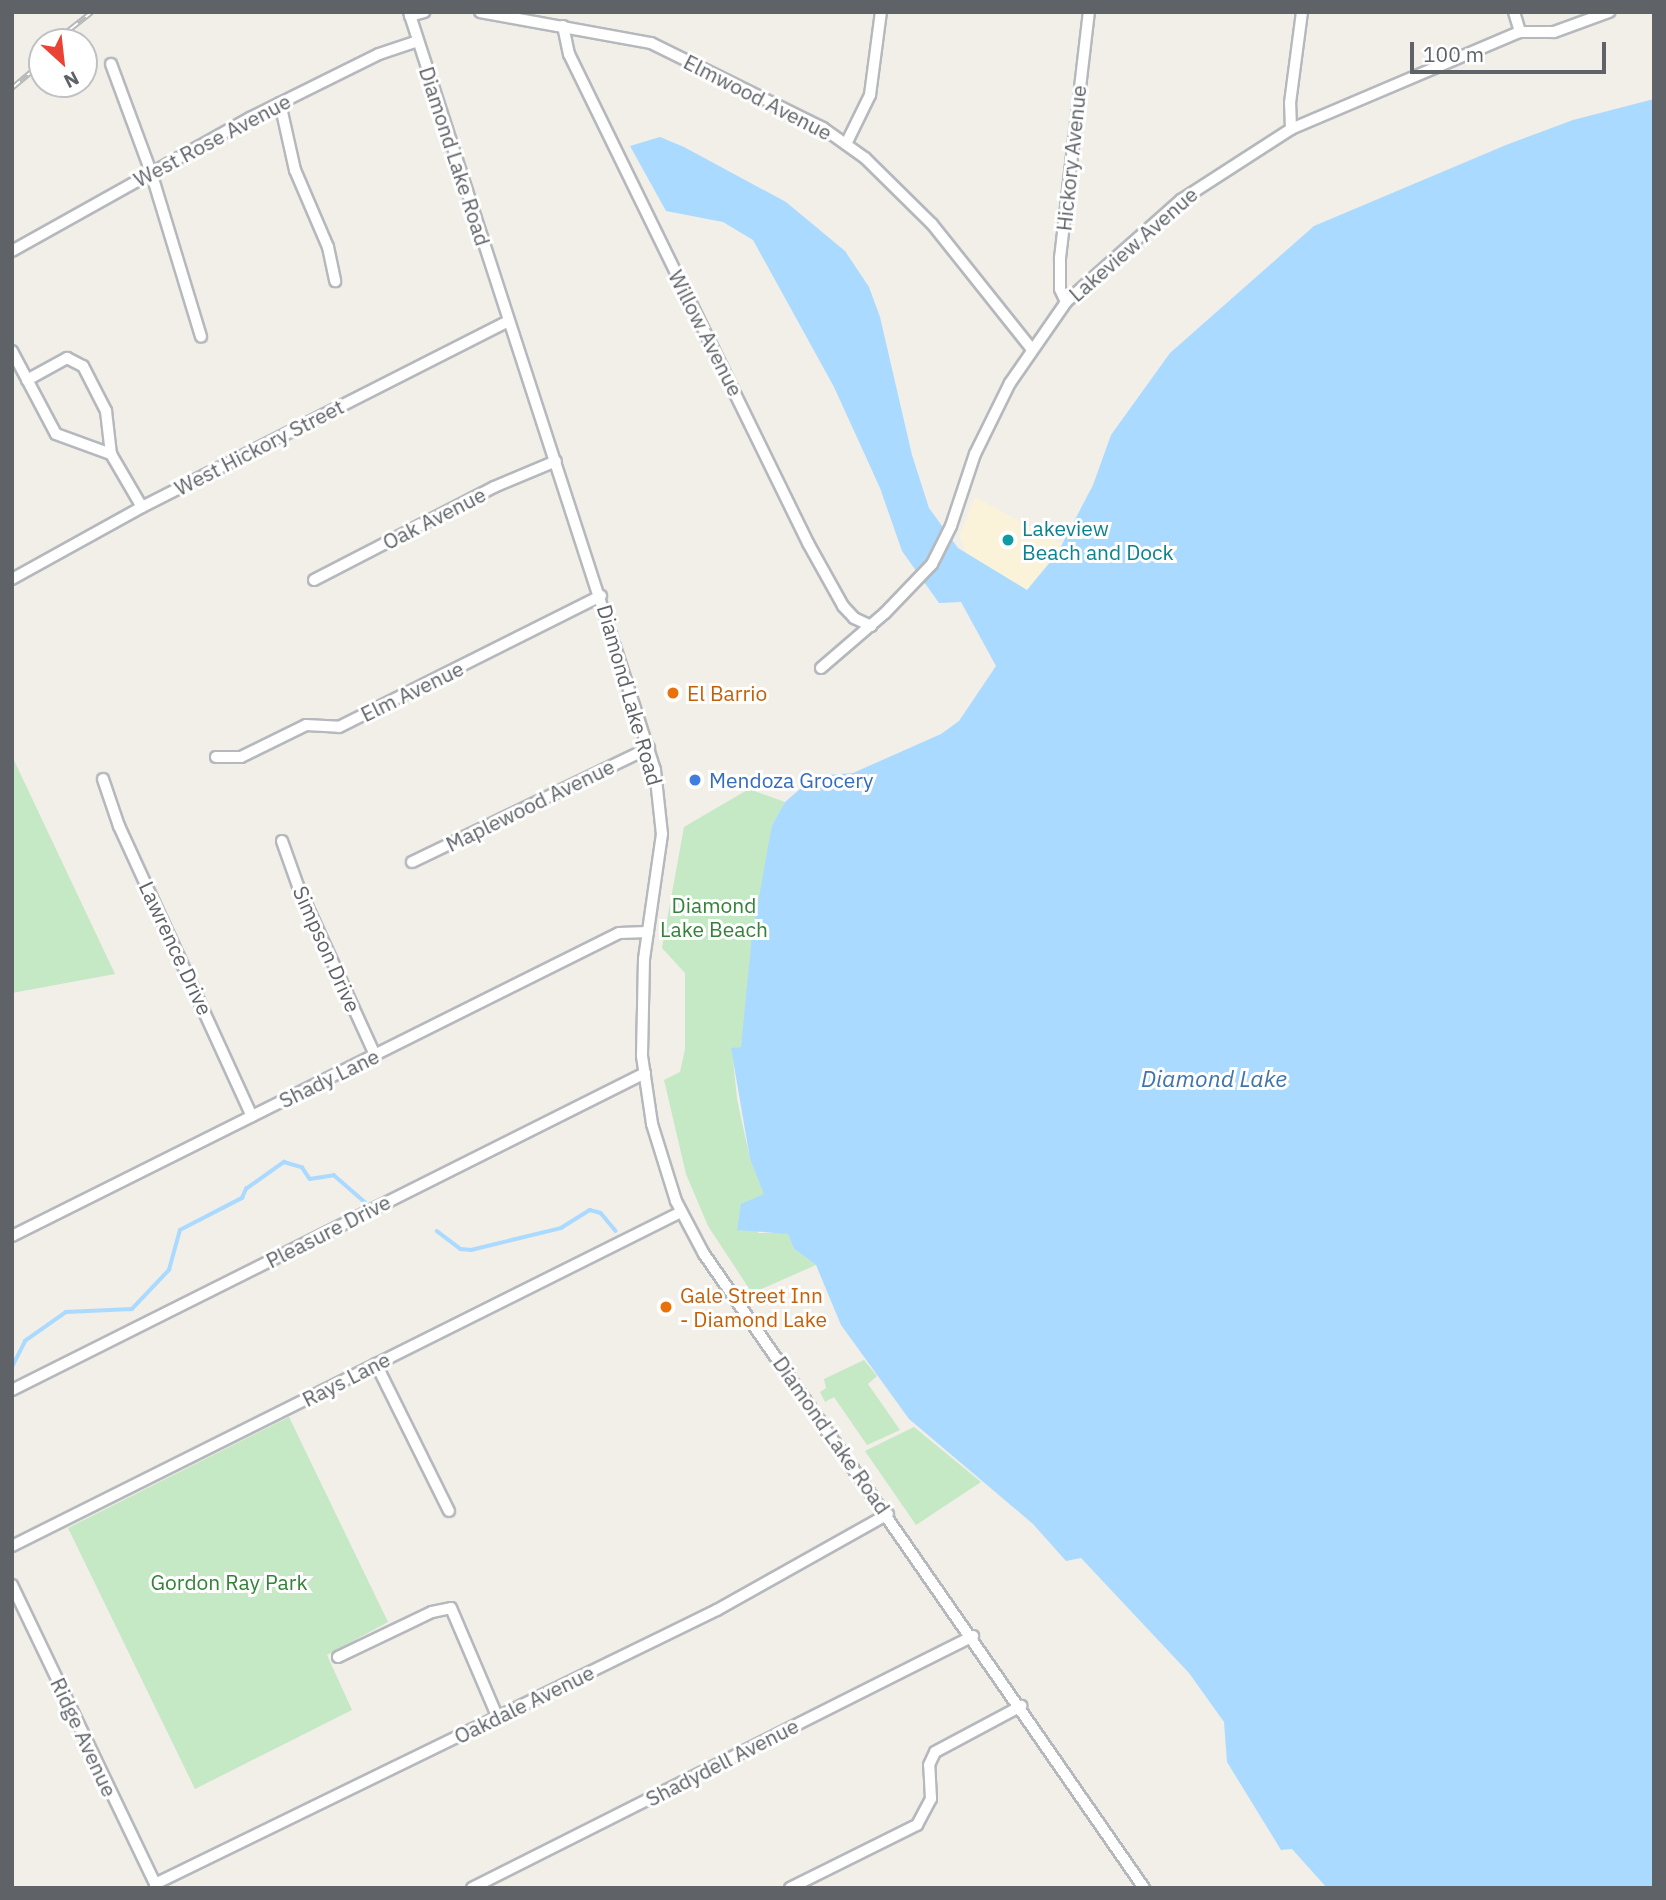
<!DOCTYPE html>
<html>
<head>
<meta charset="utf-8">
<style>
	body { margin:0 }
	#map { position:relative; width:1666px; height:1900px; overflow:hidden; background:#f1efe8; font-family:"IBM Plex Sans",sans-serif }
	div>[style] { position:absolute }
	.green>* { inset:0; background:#c5e8c5 }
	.sand>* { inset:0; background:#fbf3d9 }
	.water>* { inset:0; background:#aadaff }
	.stream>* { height:3.5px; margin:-1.75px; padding:0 1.75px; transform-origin:1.75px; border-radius:1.75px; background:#aadaff }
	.roads { filter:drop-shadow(2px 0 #b5b8bc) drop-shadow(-2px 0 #b5b8bc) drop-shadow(0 2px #b5b8bc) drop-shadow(0 -2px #b5b8bc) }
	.street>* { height:10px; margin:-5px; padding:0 5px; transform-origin:5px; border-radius:5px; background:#fff }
	.rail>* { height:6px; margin-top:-3px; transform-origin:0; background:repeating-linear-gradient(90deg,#fff 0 10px,#b6b7b8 0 20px); box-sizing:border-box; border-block:2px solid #b6b7b8 }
	.dots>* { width:19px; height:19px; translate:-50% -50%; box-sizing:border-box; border:4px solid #fff; border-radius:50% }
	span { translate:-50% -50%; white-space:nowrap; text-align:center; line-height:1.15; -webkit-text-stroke:6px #fff; paint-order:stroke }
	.street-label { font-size:21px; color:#5f6368 }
	.culture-label { font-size:21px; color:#0d838f }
	.left { translate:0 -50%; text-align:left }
	.food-label { font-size:21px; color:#c56008 }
	.shop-label { font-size:21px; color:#366cbe }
	.park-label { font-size:21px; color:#348238 }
	.water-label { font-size:23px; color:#4174aa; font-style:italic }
	.frame { position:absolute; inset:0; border:14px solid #5f6368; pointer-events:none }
	.north { position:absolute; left:28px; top:28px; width:70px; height:70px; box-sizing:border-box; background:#fff; border:2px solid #bfc1c3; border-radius:50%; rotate:153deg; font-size:19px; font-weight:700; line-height:28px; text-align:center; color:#5f6368 }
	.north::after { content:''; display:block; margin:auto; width:24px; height:32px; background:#ea4335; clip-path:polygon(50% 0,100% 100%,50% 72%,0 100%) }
	.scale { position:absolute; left:1410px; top:42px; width:196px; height:32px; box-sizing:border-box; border:4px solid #5f6368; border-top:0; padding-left:9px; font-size:21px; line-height:24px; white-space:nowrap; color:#5f6368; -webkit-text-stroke:5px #fff; paint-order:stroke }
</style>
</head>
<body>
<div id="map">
	<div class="green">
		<i style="clip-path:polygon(12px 756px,115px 974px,12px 993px)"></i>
		<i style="clip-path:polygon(749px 789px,785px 802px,772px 825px,741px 1047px,732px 1049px,737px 1099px,750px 1159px,765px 1194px,758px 1233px,788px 1233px,794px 1249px,816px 1265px,752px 1293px,708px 1226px,686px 1174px,664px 1080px,680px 1072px,685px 1049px,685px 973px,662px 948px,684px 827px)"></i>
		<i style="clip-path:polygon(864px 1360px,877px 1376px,868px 1384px,900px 1430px,867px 1445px,834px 1397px,825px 1402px,820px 1392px,826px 1388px,824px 1379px)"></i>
		<i style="clip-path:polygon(289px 1417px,388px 1622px,327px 1655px,352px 1710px,195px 1789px,68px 1528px)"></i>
		<i style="clip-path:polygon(914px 1427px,981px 1482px,916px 1525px,865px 1451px)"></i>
	</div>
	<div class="sand">
		<i style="clip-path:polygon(975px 497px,1062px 544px,1027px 590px,966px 553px,960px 536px)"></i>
	</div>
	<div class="water">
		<i style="clip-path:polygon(1654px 99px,1654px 1888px,1327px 1888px,1292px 1849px,1281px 1850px,1227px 1762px,1224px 1722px,1189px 1673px,1081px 1558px,1066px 1561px,1033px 1524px,909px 1419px,841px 1325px,816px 1265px,794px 1249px,788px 1234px,737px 1230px,741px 1204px,764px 1194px,750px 1159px,731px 1048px,741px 1047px,752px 936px,772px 825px,785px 802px,815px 776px,853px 773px,941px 734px,959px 721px,996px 666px,961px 602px,939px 603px,902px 551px,880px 488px,834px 387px,753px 240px,723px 222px,666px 211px,630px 146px,660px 137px,684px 147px,786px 202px,845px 251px,869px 287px,880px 317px,912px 455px,929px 508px,958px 548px,1027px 590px,1057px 554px,1093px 485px,1111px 435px,1170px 353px,1314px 226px,1506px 145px,1573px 120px)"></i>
	</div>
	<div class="stream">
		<i style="left:437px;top:1231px;width:30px;rotate:37deg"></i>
		<i style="left:461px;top:1249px;width:10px;rotate:6deg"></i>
		<i style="left:471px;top:1250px;width:93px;rotate:-13.7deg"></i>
		<i style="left:561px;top:1228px;width:34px;rotate:-32deg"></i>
		<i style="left:590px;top:1210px;width:11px;rotate:15deg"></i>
		<i style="left:601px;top:1213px;width:23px;rotate:50deg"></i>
		<i style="left:12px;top:1367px;width:29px;rotate:-63deg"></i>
		<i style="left:25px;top:1341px;width:50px;rotate:-35.3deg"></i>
		<i style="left:66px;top:1312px;width:66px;rotate:-2.6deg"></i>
		<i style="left:132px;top:1309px;width:54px;rotate:-46.5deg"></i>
		<i style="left:169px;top:1270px;width:41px;rotate:-74.6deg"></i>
		<i style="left:180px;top:1230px;width:70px;rotate:-27.3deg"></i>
		<i style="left:242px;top:1198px;width:10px;rotate:-66deg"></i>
		<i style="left:246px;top:1189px;width:47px;rotate:-35.4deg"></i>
		<i style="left:284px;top:1162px;width:19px;rotate:16deg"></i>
		<i style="left:302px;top:1167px;width:14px;rotate:56deg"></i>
		<i style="left:310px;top:1179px;width:24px;rotate:-9deg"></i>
		<i style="left:334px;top:1175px;width:41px;rotate:41.1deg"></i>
	</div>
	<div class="roads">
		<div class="street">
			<i style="left:409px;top:12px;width:797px;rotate:72.02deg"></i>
			<i style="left:655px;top:770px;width:64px;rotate:83.8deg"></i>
			<i style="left:662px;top:834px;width:126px;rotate:98.2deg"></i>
			<i style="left:644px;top:959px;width:97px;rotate:91.2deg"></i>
			<i style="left:642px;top:1056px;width:69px;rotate:81.6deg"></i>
			<i style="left:652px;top:1124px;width:81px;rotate:72.7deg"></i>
			<i style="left:676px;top:1201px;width:60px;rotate:62.2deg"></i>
			<i style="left:704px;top:1254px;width:772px;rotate:55.24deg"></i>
			<i style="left:480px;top:12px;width:174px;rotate:10.3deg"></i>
			<i style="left:651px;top:43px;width:192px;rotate:26.3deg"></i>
			<i style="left:823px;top:128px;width:52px;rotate:35.5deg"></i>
			<i style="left:865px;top:158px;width:94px;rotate:44.6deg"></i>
			<i style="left:932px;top:224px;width:159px;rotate:51.4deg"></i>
			<i style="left:1514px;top:12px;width:21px;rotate:73deg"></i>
			<i style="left:410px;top:16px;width:15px;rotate:-16deg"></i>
			<i style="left:563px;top:26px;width:29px;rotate:78deg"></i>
			<i style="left:569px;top:54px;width:544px;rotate:63.95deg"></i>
			<i style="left:808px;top:543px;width:72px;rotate:60.9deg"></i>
			<i style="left:843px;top:606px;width:16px;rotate:47deg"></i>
			<i style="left:854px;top:618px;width:19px;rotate:25deg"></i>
			<i style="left:111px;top:64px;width:115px;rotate:69.7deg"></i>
			<i style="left:151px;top:172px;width:172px;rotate:73.1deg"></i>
			<i style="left:280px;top:103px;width:69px;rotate:77.4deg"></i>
			<i style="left:295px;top:170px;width:84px;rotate:66.8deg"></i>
			<i style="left:328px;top:247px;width:35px;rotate:78deg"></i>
			<i style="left:1291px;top:129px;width:26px;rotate:-92deg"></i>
			<i style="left:1290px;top:103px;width:92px;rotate:-82.5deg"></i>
			<i style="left:846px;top:144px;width:55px;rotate:-63.9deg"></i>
			<i style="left:870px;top:95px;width:84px;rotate:-82.5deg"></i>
			<i style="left:12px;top:251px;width:273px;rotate:-29.2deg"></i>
			<i style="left:250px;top:118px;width:144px;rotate:-26.4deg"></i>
			<i style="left:379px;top:54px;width:41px;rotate:-18.4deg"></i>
			<i style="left:1066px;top:302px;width:14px;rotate:-115deg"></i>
			<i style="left:1060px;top:289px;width:31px;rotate:-90deg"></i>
			<i style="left:1060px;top:258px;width:248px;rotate:-83.3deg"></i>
			<i style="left:12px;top:351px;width:94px;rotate:62.1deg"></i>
			<i style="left:56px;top:434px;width:59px;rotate:20deg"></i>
			<i style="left:27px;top:380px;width:46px;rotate:-28.8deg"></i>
			<i style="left:67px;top:358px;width:18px;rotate:27deg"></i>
			<i style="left:83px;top:366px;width:51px;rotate:62.9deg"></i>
			<i style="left:106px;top:411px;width:43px;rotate:83.4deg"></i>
			<i style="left:111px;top:454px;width:61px;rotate:59.7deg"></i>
			<i style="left:12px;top:579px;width:149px;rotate:-29deg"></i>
			<i style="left:142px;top:507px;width:411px;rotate:-26.9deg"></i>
			<i style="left:314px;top:580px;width:203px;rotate:-27.3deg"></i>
			<i style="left:494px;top:487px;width:67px;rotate:-22.8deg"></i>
			<i style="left:821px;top:668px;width:84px;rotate:-40.7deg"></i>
			<i style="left:885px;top:613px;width:68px;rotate:-46.2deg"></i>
			<i style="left:932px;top:564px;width:42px;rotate:-63.4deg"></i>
			<i style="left:951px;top:526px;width:76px;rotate:-71.6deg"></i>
			<i style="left:975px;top:454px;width:79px;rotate:-63.8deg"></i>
			<i style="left:1010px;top:383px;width:98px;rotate:-55.3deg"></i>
			<i style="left:1066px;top:302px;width:154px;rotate:-41.6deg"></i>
			<i style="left:1181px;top:200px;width:131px;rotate:-32.8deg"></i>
			<i style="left:1291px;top:129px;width:249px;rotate:-23deg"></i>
			<i style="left:1520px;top:32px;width:34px"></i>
			<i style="left:1554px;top:32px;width:59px;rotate:-20deg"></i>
			<i style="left:216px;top:757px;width:25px"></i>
			<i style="left:241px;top:757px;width:72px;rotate:-26.2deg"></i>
			<i style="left:306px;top:725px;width:33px;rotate:3deg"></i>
			<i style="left:339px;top:727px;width:293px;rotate:-26.6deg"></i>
			<i style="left:103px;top:779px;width:50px;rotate:71.2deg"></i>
			<i style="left:119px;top:826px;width:319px;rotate:65.4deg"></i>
			<i style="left:282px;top:841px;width:48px;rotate:70.4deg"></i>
			<i style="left:298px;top:886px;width:186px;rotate:65.5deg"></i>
			<i style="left:412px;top:862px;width:263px;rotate:-25.7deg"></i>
			<i style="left:12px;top:1236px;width:678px;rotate:-26.53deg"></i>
			<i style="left:619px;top:933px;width:29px;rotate:-2deg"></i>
			<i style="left:376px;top:1364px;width:164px;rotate:63.6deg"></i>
			<i style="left:12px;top:1390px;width:708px;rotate:-26.6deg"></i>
			<i style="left:12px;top:1546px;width:748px;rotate:-26.53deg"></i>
			<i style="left:12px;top:1585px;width:336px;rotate:64.4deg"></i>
			<i style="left:338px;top:1657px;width:104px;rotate:-25.6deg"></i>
			<i style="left:432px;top:1612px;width:19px;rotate:-12deg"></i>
			<i style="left:451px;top:1608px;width:120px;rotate:66.9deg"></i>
			<i style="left:155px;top:1884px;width:625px;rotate:-25.99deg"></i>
			<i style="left:717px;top:1610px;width:196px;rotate:-29.3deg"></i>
			<i style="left:472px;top:1888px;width:561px;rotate:-26.7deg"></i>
			<i style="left:790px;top:1888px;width:142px;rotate:-26.4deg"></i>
			<i style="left:917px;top:1825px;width:30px;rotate:-62deg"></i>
			<i style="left:931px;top:1799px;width:34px;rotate:-93deg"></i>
			<i style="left:929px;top:1765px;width:14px;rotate:-65deg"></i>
			<i style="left:935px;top:1752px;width:98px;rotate:-28.1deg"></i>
		</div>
	</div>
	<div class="rail">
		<i style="left:54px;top:42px;width:48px;rotate:-38.3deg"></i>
		<i style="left:12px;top:88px;width:39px;rotate:-40deg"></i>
	</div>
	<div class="dots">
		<i style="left:1008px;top:540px;background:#0f9aa8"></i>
		<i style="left:673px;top:693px;background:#e8710a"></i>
		<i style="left:695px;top:780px;background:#3f7fe0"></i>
		<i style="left:666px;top:1307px;background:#e8710a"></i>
	</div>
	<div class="street-label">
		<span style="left:758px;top:97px;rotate:27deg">Elmwood Avenue</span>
		<span style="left:212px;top:140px;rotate:-28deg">West Rose Avenue</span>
		<span style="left:455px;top:156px;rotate:72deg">Diamond Lake Road</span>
		<span style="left:1071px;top:158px;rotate:-84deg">Hickory Avenue</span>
		<span style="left:1133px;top:244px;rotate:-41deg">Lakeview Avenue</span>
		<span style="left:706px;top:333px;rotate:63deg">Willow Avenue</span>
		<span style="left:259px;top:447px;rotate:-27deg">West Hickory Street</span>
		<span style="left:434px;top:518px;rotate:-27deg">Oak Avenue</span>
		<span style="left:412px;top:691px;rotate:-26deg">Elm Avenue</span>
		<span style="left:630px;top:695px;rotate:74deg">Diamond Lake Road</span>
		<span style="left:530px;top:805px;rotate:-26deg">Maplewood Avenue</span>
		<span style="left:176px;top:948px;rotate:65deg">Lawrence Drive</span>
		<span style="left:327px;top:949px;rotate:66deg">Simpson Drive</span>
		<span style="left:329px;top:1078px;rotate:-26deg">Shady Lane</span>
		<span style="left:328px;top:1231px;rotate:-27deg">Pleasure Drive</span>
		<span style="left:346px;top:1379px;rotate:-27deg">Rays Lane</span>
		<span style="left:832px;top:1435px;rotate:55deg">Diamond Lake Road</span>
		<span style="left:524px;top:1704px;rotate:-26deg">Oakdale Avenue</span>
		<span style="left:84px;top:1737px;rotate:65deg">Ridge Avenue</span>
		<span style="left:722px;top:1762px;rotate:-27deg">Shadydell Avenue</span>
	</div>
	<div class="culture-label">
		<span class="left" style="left:1022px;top:540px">Lakeview<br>Beach and Dock</span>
	</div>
	<div class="food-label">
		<span class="left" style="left:687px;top:693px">El Barrio</span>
		<span class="left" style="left:680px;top:1307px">Gale Street Inn<br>- Diamond Lake</span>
	</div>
	<div class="shop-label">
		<span class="left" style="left:709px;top:780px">Mendoza Grocery</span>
	</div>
	<div class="park-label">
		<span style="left:714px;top:917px">Diamond<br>Lake Beach</span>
		<span style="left:229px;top:1582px">Gordon Ray Park</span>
	</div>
	<div class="water-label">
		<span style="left:1214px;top:1078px">Diamond Lake</span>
	</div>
	<div class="frame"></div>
	<div class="north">N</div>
	<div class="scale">100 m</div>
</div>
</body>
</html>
